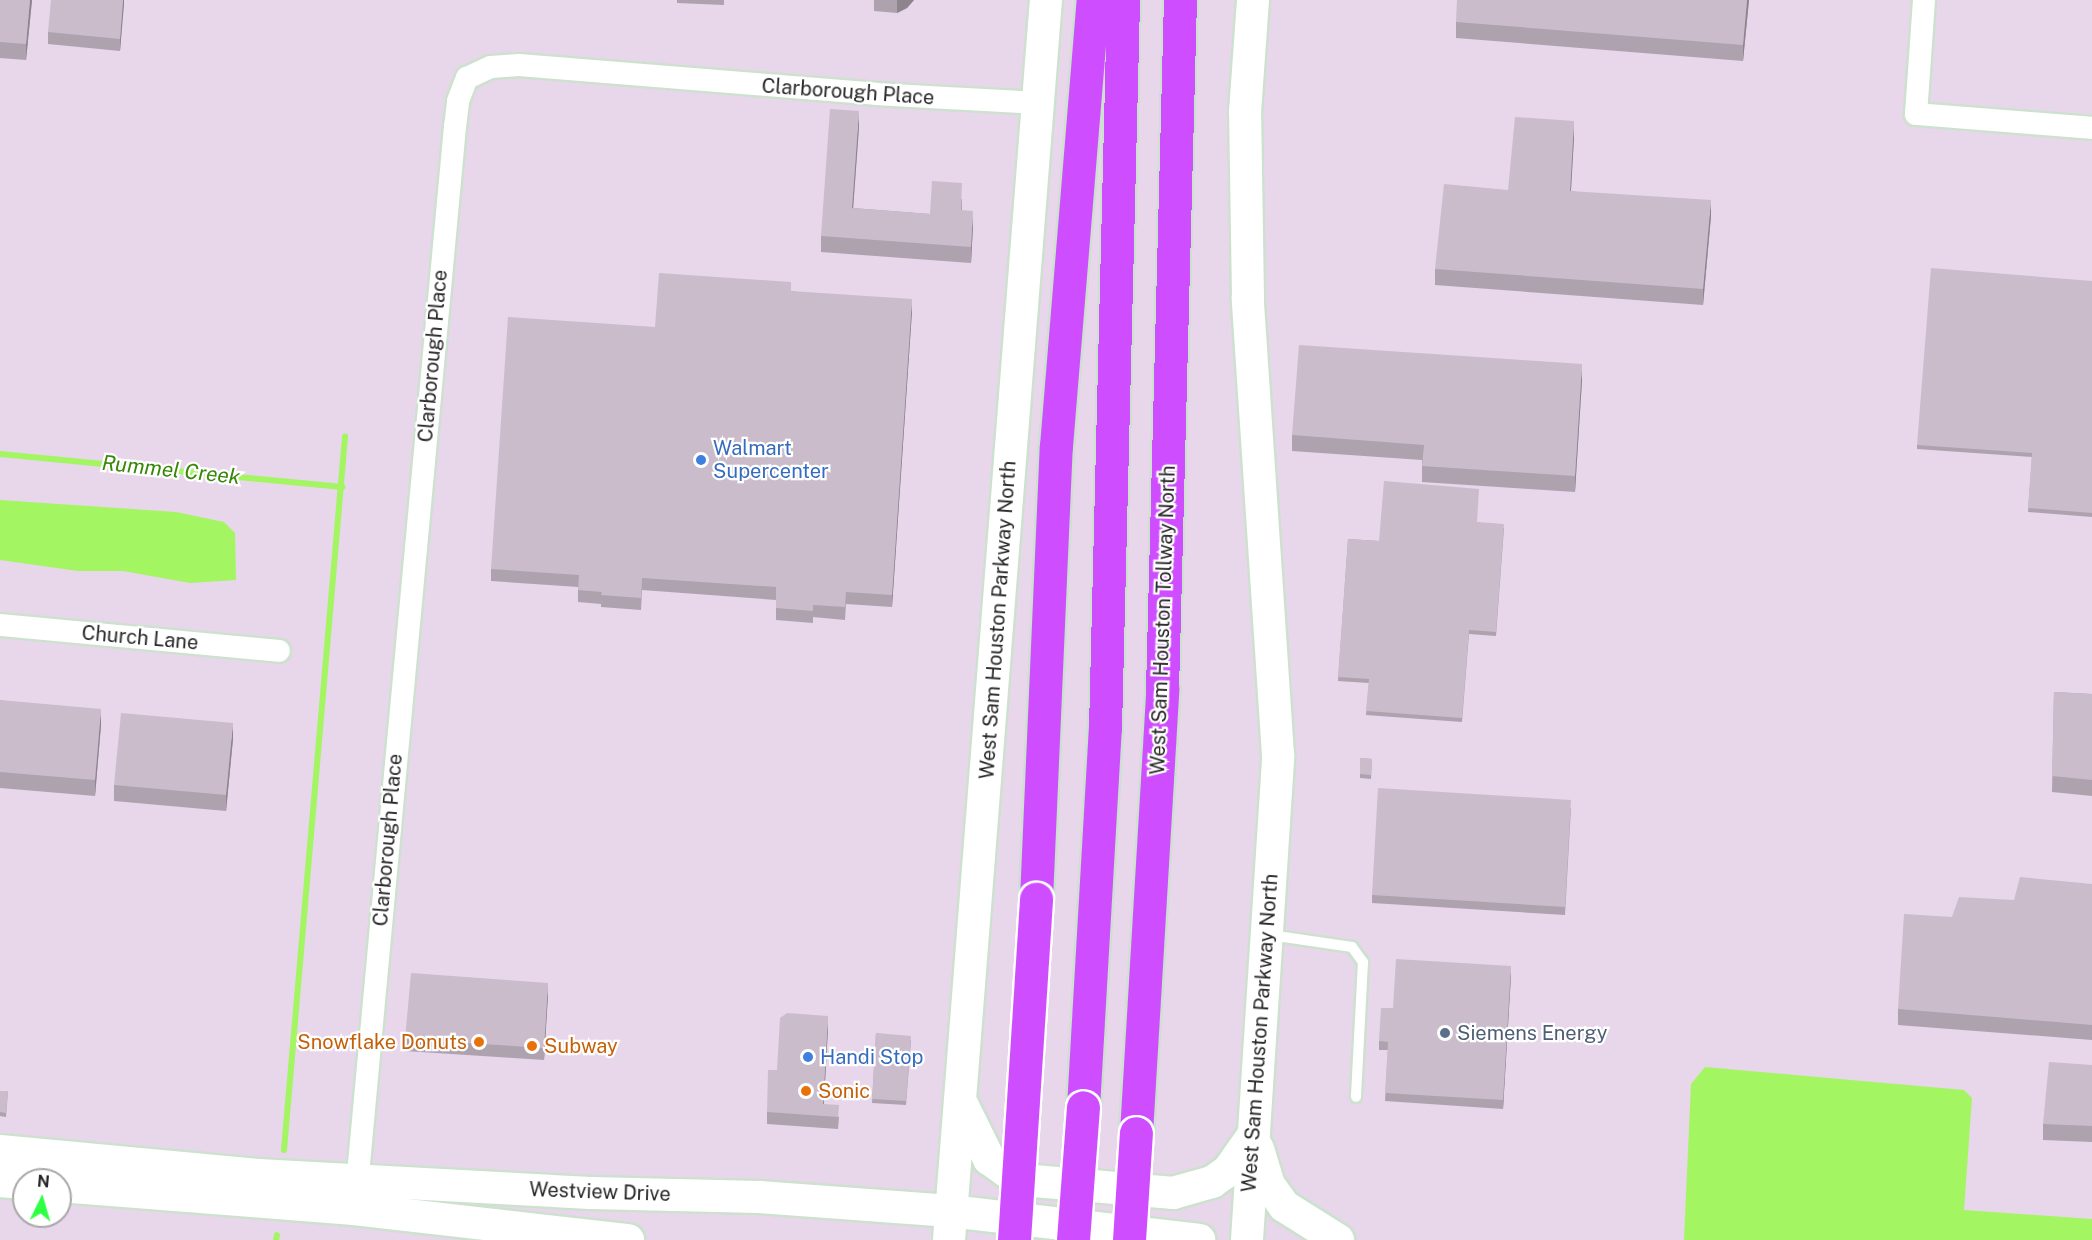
<!DOCTYPE html>
<html>
<head>
<meta charset="utf-8">
<style>
	body { margin:0 }
	#map { position:relative; width:2092px; height:1240px; overflow:hidden; background:#e8d6eb; font-family:"Public Sans",sans-serif }
	div>[style] { position:absolute }
	.water>* { inset:0; background:#a3f561 }
	.stream>* { height:6px; margin:-3px; padding:0 3px; transform-origin:3px; border-radius:3px; background:#a3f561 }
	.roads { filter:drop-shadow(2px 0 #cce1ce) drop-shadow(-2px 0 #cce1ce) drop-shadow(0 2px #cce1ce) drop-shadow(0 -2px #cce1ce) }
	.service>* { height:10px; margin:-5px; padding:0 5px; transform-origin:5px; border-radius:5px; background:#fff }
	.minor>* { height:22px; margin:-11px; padding:0 11px; transform-origin:11px; border-radius:11px; background:#fff }
	.secondary>* { height:32px; margin:-16px; padding:0 16px; transform-origin:16px; border-radius:16px; background:#fff }
	.motorway>* { height:33px; margin:-16.5px; padding:0 16.5px; transform-origin:16.5px; border-radius:16.5px; background:#ce4dff }
	.bridges { filter:drop-shadow(2px 0 #fff) drop-shadow(-2px 0 #fff) drop-shadow(0 2px #fff) drop-shadow(0 -2px #fff) }
	.motorway-bridge>* { height:33px; margin:-16.5px; padding:0 16.5px; transform-origin:16.5px; border-radius:16.5px; background:#ce4dff }
	.wall>* { inset:0; background:#aea2af }
	.shaded-wall>* { inset:0; background:#8d848e }
	.building>* { inset:0; background:#cabccb }
	.dots>* { width:16px; height:16px; translate:-50% -50%; box-sizing:border-box; border:3px solid #fff; border-radius:50% }
	span { translate:-50% -50%; white-space:nowrap; text-align:center; line-height:1.15; -webkit-text-stroke:4.5px #fff; paint-order:stroke }
	.street-label { font-size:20px; color:#262626 }
	.shop-label { font-size:20px; color:#366cbe }
	.left { translate:0 -50%; text-align:left }
	.service-label { font-size:20px; color:#4e5e75 }
	.food-label { font-size:20px; color:#c56008 }
	.right { translate:-100% -50%; text-align:right }
	.water-label { font-size:21px; color:#368707; font-style:italic }
	.north { position:absolute; left:12px; top:1168px; width:60px; height:60px; box-sizing:border-box; background:#fff; border:2px solid #a8a8a8; border-radius:50%; rotate:5deg; font-size:16px; font-weight:700; line-height:24px; text-align:center; color:#262626 }
	.north::after { content:''; display:block; margin:auto; width:21px; height:27px; background:#2fff45; clip-path:polygon(50% 0,100% 100%,50% 72%,0 100%) }
</style>
</head>
<body>
<div id="map">
	<div class="water">
		<i style="clip-path:polygon(0 500px,176px 512px,224px 522px,235px 533px,236px 580px,190px 583px,123px 571px,78px 571px,0 560px)"></i>
		<i style="clip-path:polygon(1705px 1067px,1964px 1090px,1972px 1098px,1964px 1210px,2092px 1219px,2092px 1240px,1684px 1240px,1691px 1084px)"></i>
	</div>
	<div class="stream">
		<i style="left:0;top:454px;width:344px;rotate:5.5deg"></i>
		<i style="left:284px;top:1150px;width:716px;rotate:-85.11deg"></i>
		<i style="left:276px;top:1240px;width:5px;rotate:-79deg"></i>
	</div>
	<div class="roads">
		<div class="service">
			<i style="left:1270px;top:935px;width:83px;rotate:8.3deg"></i>
			<i style="left:1352px;top:947px;width:19px;rotate:54deg"></i>
			<i style="left:1363px;top:962px;width:135px;rotate:93deg"></i>
		</div>
		<div class="minor">
			<i style="left:1924px;top:0;width:114px;rotate:94deg"></i>
			<i style="left:1916px;top:114px;width:177px;rotate:4.5deg"></i>
			<i style="left:0;top:625px;width:280px;rotate:5.3deg"></i>
			<i style="left:356px;top:1196px;width:1074px;rotate:-84.71deg"></i>
			<i style="left:455px;top:127px;width:26px;rotate:-83deg"></i>
			<i style="left:458px;top:101px;width:25px;rotate:-69deg"></i>
			<i style="left:467px;top:78px;width:26px;rotate:-25deg"></i>
			<i style="left:491px;top:67px;width:28px;rotate:-4deg"></i>
			<i style="left:519px;top:65px;width:358px;rotate:4.6deg"></i>
			<i style="left:876px;top:94px;width:163px;rotate:3.2deg"></i>
		</div>
		<div class="secondary">
			<i style="left:961px;top:1102px;width:64px;rotate:63.8deg"></i>
			<i style="left:989px;top:1159px;width:21px;rotate:35deg"></i>
			<i style="left:1006px;top:1171px;width:30px;rotate:20deg"></i>
			<i style="left:1034px;top:1181px;width:140px;rotate:4.9deg"></i>
			<i style="left:1173px;top:1193px;width:41px;rotate:-15.8deg"></i>
			<i style="left:1212px;top:1182px;width:19px;rotate:-35deg"></i>
			<i style="left:1228px;top:1171px;width:45px;rotate:-54.9deg"></i>
			<i style="left:1258px;top:1149px;width:38px;rotate:73deg"></i>
			<i style="left:1269px;top:1185px;width:26px;rotate:54deg"></i>
			<i style="left:1284px;top:1206px;width:64px;rotate:32.2deg"></i>
			<i style="left:0;top:1151px;width:259px;rotate:5.3deg"></i>
			<i style="left:258px;top:1175px;width:333px;rotate:3.1deg"></i>
			<i style="left:591px;top:1193px;width:168px;rotate:1.4deg"></i>
			<i style="left:759px;top:1197px;width:192px;rotate:4.2deg"></i>
			<i style="left:950px;top:1211px;width:251px;rotate:6.6deg"></i>
			<i style="left:0;top:1181px;width:24px;rotate:5deg"></i>
			<i style="left:60px;top:1186px;width:295px;rotate:4.5deg"></i>
			<i style="left:354px;top:1209px;width:276px;rotate:6.5deg"></i>
			<i style="left:949px;top:1240px;width:1244px;rotate:-85.53deg"></i>
			<i style="left:1247px;top:1240px;width:486px;rotate:-86.3deg"></i>
			<i style="left:1278px;top:755px;width:458px;rotate:-93.8deg"></i>
			<i style="left:1248px;top:298px;width:186px;rotate:-90.9deg"></i>
			<i style="left:1245px;top:112px;width:112px;rotate:-85.9deg"></i>
		</div>
		<div class="motorway">
			<i style="left:1036px;top:899px;width:453px;rotate:-87.5deg"></i>
			<i style="left:1056px;top:446px;width:448px;rotate:-85.3deg"></i>
			<i style="left:1083px;top:1107px;width:380px;rotate:-86.7deg"></i>
			<i style="left:1105px;top:728px;width:728px;rotate:-88.58deg"></i>
			<i style="left:1136px;top:1133px;width:444px;rotate:-86.6deg"></i>
			<i style="left:1162px;top:690px;width:690px;rotate:-88.51deg"></i>
		</div>
	</div>
	<div class="bridges">
		<div class="motorway-bridge">
			<i style="left:1014px;top:1240px;width:342px;rotate:-86.3deg"></i>
			<i style="left:1073px;top:1240px;width:133px;rotate:-85.7deg"></i>
			<i style="left:1129px;top:1240px;width:107px;rotate:-86.3deg"></i>
		</div>
	</div>
	<div class="wall">
		<i style="clip-path:polygon(0 0,32px 0,26px 60px,0 58px)"></i>
		<i style="clip-path:polygon(124px 0,120px 51px,48px 44px,48px 32px)"></i>
		<i style="clip-path:polygon(677px 0,724px 0,724px 5px,677px 3px)"></i>
		<i style="clip-path:polygon(867px 0,914px 0,907px 8px,897px 13px,874px 11px,874px 0)"></i>
		<i style="clip-path:polygon(1749px 0,1743px 61px,1456px 38px,1456px 22px)"></i>
		<i style="clip-path:polygon(859px 127px,853px 208px,930px 214px,962px 199px,962px 210px,973px 226px,971px 263px,821px 252px,821px 236px)"></i>
		<i style="clip-path:polygon(1574px 137px,1571px 191px,1711px 216px,1703px 305px,1435px 285px,1435px 269px,1508px 190px)"></i>
		<i style="clip-path:polygon(2092px 281px,2092px 517px,2028px 512px,2032px 457px,1917px 449px,1917px 445px)"></i>
		<i style="clip-path:polygon(791px 291px,912px 311px,892px 607px,846px 604px,845px 620px,813px 617px,813px 623px,776px 620px,776px 600px,642px 590px,641px 610px,601px 607px,601px 604px,578px 602px,578px 587px,491px 581px,491px 569px,655px 327px)"></i>
		<i style="clip-path:polygon(1582px 380px,1575px 492px,1422px 482px,1422px 460px,1292px 451px,1292px 435px)"></i>
		<i style="clip-path:polygon(1477px 522px,1504px 528px,1496px 636px,1469px 634px,1462px 722px,1366px 715px,1369px 683px,1338px 681px,1348px 539px,1379px 541px)"></i>
		<i style="clip-path:polygon(2054px 692px,2092px 694px,2092px 796px,2052px 792px)"></i>
		<i style="clip-path:polygon(0 700px,101px 725px,95px 796px,0 788px)"></i>
		<i style="clip-path:polygon(233px 739px,226px 811px,114px 801px,114px 785px)"></i>
		<i style="clip-path:polygon(1360px 758px,1372px 759px,1371px 779px,1360px 778px)"></i>
		<i style="clip-path:polygon(1571px 808px,1565px 915px,1372px 903px,1372px 895px)"></i>
		<i style="clip-path:polygon(2092px 884px,2092px 1040px,1898px 1025px,1898px 1009px,1952px 917px,2014px 900px)"></i>
		<i style="clip-path:polygon(1511px 975px,1503px 1109px,1385px 1101px,1388px 1050px,1379px 1050px,1379px 1041px,1393px 1008px)"></i>
		<i style="clip-path:polygon(548px 995px,544px 1060px,405px 1051px,405px 1039px)"></i>
		<i style="clip-path:polygon(828px 1028px,824px 1104px,839px 1117px,838px 1129px,767px 1124px,767px 1112px,777px 1070px)"></i>
		<i style="clip-path:polygon(876px 1033px,911px 1040px,906px 1105px,872px 1103px)"></i>
		<i style="clip-path:polygon(2092px 1065px,2092px 1142px,2043px 1140px,2043px 1124px)"></i>
		<i style="clip-path:polygon(0 1091px,8px 1091px,6px 1117px,0 1116px)"></i>
	</div>
	<div class="shaded-wall">
		<i style="clip-path:polygon(30px 0,32px 0,26px 60px,26px 44px)"></i>
		<i style="clip-path:polygon(123px 0,124px 0,124px 4px,120px 51px,120px 39px)"></i>
		<i style="clip-path:polygon(897px 0,914px 0,907px 8px,897px 13px)"></i>
		<i style="clip-path:polygon(1747px 0,1749px 0,1743px 61px,1743px 45px)"></i>
		<i style="clip-path:polygon(859px 111px,859px 127px,852px 224px,852px 208px)"></i>
		<i style="clip-path:polygon(1574px 121px,1574px 137px,1570px 206px,1570px 191px)"></i>
		<i style="clip-path:polygon(1711px 200px,1711px 216px,1703px 305px,1703px 289px)"></i>
		<i style="clip-path:polygon(973px 211px,973px 226px,971px 263px,971px 247px)"></i>
		<i style="clip-path:polygon(912px 299px,912px 311px,892px 607px,892px 595px)"></i>
		<i style="clip-path:polygon(1582px 364px,1582px 380px,1575px 492px,1575px 476px)"></i>
		<i style="clip-path:polygon(101px 709px,101px 725px,95px 796px,95px 780px)"></i>
		<i style="clip-path:polygon(233px 723px,233px 739px,226px 811px,226px 795px)"></i>
		<i style="clip-path:polygon(1511px 966px,1511px 975px,1503px 1109px,1503px 1100px)"></i>
		<i style="clip-path:polygon(548px 983px,548px 995px,544px 1060px,544px 1048px)"></i>
		<i style="clip-path:polygon(828px 1016px,828px 1028px,823px 1116px,823px 1104px)"></i>
	</div>
	<div class="building">
		<i style="clip-path:polygon(0 0,30px 0,26px 44px,0 42px)"></i>
		<i style="clip-path:polygon(51px 0,123px 0,120px 39px,48px 32px)"></i>
		<i style="clip-path:polygon(1457px 0,1747px 0,1743px 45px,1456px 22px)"></i>
		<i style="clip-path:polygon(830px 109px,859px 111px,852px 208px,930px 214px,932px 181px,962px 183px,961px 210px,973px 211px,971px 247px,821px 236px)"></i>
		<i style="clip-path:polygon(1515px 117px,1574px 121px,1570px 191px,1711px 200px,1703px 289px,1435px 269px,1444px 184px,1508px 190px)"></i>
		<i style="clip-path:polygon(1931px 268px,2092px 281px,2092px 513px,2028px 508px,2032px 453px,1917px 445px)"></i>
		<i style="clip-path:polygon(659px 273px,791px 282px,791px 291px,912px 299px,892px 595px,846px 592px,845px 607px,813px 605px,813px 611px,776px 608px,776px 587px,642px 578px,641px 598px,601px 595px,602px 592px,578px 590px,579px 575px,491px 569px,508px 317px,655px 327px)"></i>
		<i style="clip-path:polygon(1299px 345px,1582px 364px,1575px 476px,1422px 466px,1424px 445px,1292px 435px)"></i>
		<i style="clip-path:polygon(1384px 481px,1479px 489px,1477px 522px,1504px 524px,1496px 632px,1469px 630px,1462px 718px,1366px 711px,1369px 679px,1338px 677px,1348px 539px,1379px 541px)"></i>
		<i style="clip-path:polygon(2054px 692px,2092px 694px,2092px 780px,2052px 776px)"></i>
		<i style="clip-path:polygon(0 700px,101px 709px,95px 780px,0 772px)"></i>
		<i style="clip-path:polygon(121px 713px,233px 723px,226px 795px,114px 785px)"></i>
		<i style="clip-path:polygon(1360px 758px,1372px 759px,1371px 775px,1360px 774px)"></i>
		<i style="clip-path:polygon(1378px 788px,1571px 800px,1565px 907px,1372px 895px)"></i>
		<i style="clip-path:polygon(2020px 877px,2092px 884px,2092px 1025px,1898px 1009px,1904px 914px,1952px 917px,1959px 897px,2014px 900px)"></i>
		<i style="clip-path:polygon(1396px 959px,1511px 966px,1503px 1100px,1385px 1093px,1388px 1042px,1379px 1041px,1381px 1008px,1393px 1008px)"></i>
		<i style="clip-path:polygon(411px 973px,548px 983px,544px 1048px,405px 1039px)"></i>
		<i style="clip-path:polygon(787px 1013px,828px 1016px,823px 1104px,839px 1105px,838px 1117px,767px 1112px,768px 1070px,777px 1070px,780px 1018px)"></i>
		<i style="clip-path:polygon(876px 1033px,911px 1036px,906px 1101px,872px 1099px)"></i>
		<i style="clip-path:polygon(2049px 1062px,2092px 1065px,2092px 1126px,2043px 1124px)"></i>
		<i style="clip-path:polygon(0 1091px,8px 1091px,6px 1113px,0 1112px)"></i>
	</div>
	<div class="dots">
		<i style="left:701px;top:460px;background:#3f7fe0"></i>
		<i style="left:1445px;top:1033px;background:#5c6f8a"></i>
		<i style="left:479px;top:1042px;background:#e8710a"></i>
		<i style="left:532px;top:1046px;background:#e8710a"></i>
		<i style="left:808px;top:1057px;background:#3f7fe0"></i>
		<i style="left:806px;top:1091px;background:#e8710a"></i>
	</div>
	<div class="street-label">
		<span style="left:848px;top:92px;rotate:4deg">Clarborough Place</span>
		<span style="left:433px;top:356px;rotate:-85deg">Clarborough Place</span>
		<span style="left:998px;top:620px;rotate:-86deg">West Sam Houston Parkway North</span>
		<span style="left:1163px;top:620px;rotate:-88deg">West Sam Houston Tollway North</span>
		<span style="left:140px;top:638px;rotate:5deg">Church Lane</span>
		<span style="left:388px;top:840px;rotate:-85deg">Clarborough Place</span>
		<span style="left:1260px;top:1033px;rotate:-86deg">West Sam Houston Parkway North</span>
		<span style="left:600px;top:1192px;rotate:2deg">Westview Drive</span>
	</div>
	<div class="shop-label">
		<span class="left" style="left:713px;top:460px">Walmart<br>Supercenter</span>
		<span class="left" style="left:820px;top:1057px">Handi Stop</span>
	</div>
	<div class="service-label">
		<span class="left" style="left:1457px;top:1033px">Siemens Energy</span>
	</div>
	<div class="food-label">
		<span class="right" style="left:467px;top:1042px">Snowflake Donuts</span>
		<span class="left" style="left:544px;top:1046px">Subway</span>
		<span class="left" style="left:818px;top:1091px">Sonic</span>
	</div>
	<div class="water-label">
		<span style="left:171px;top:470px;rotate:6deg">Rummel Creek</span>
	</div>
	<div class="north">N</div>
</div>
</body>
</html>
